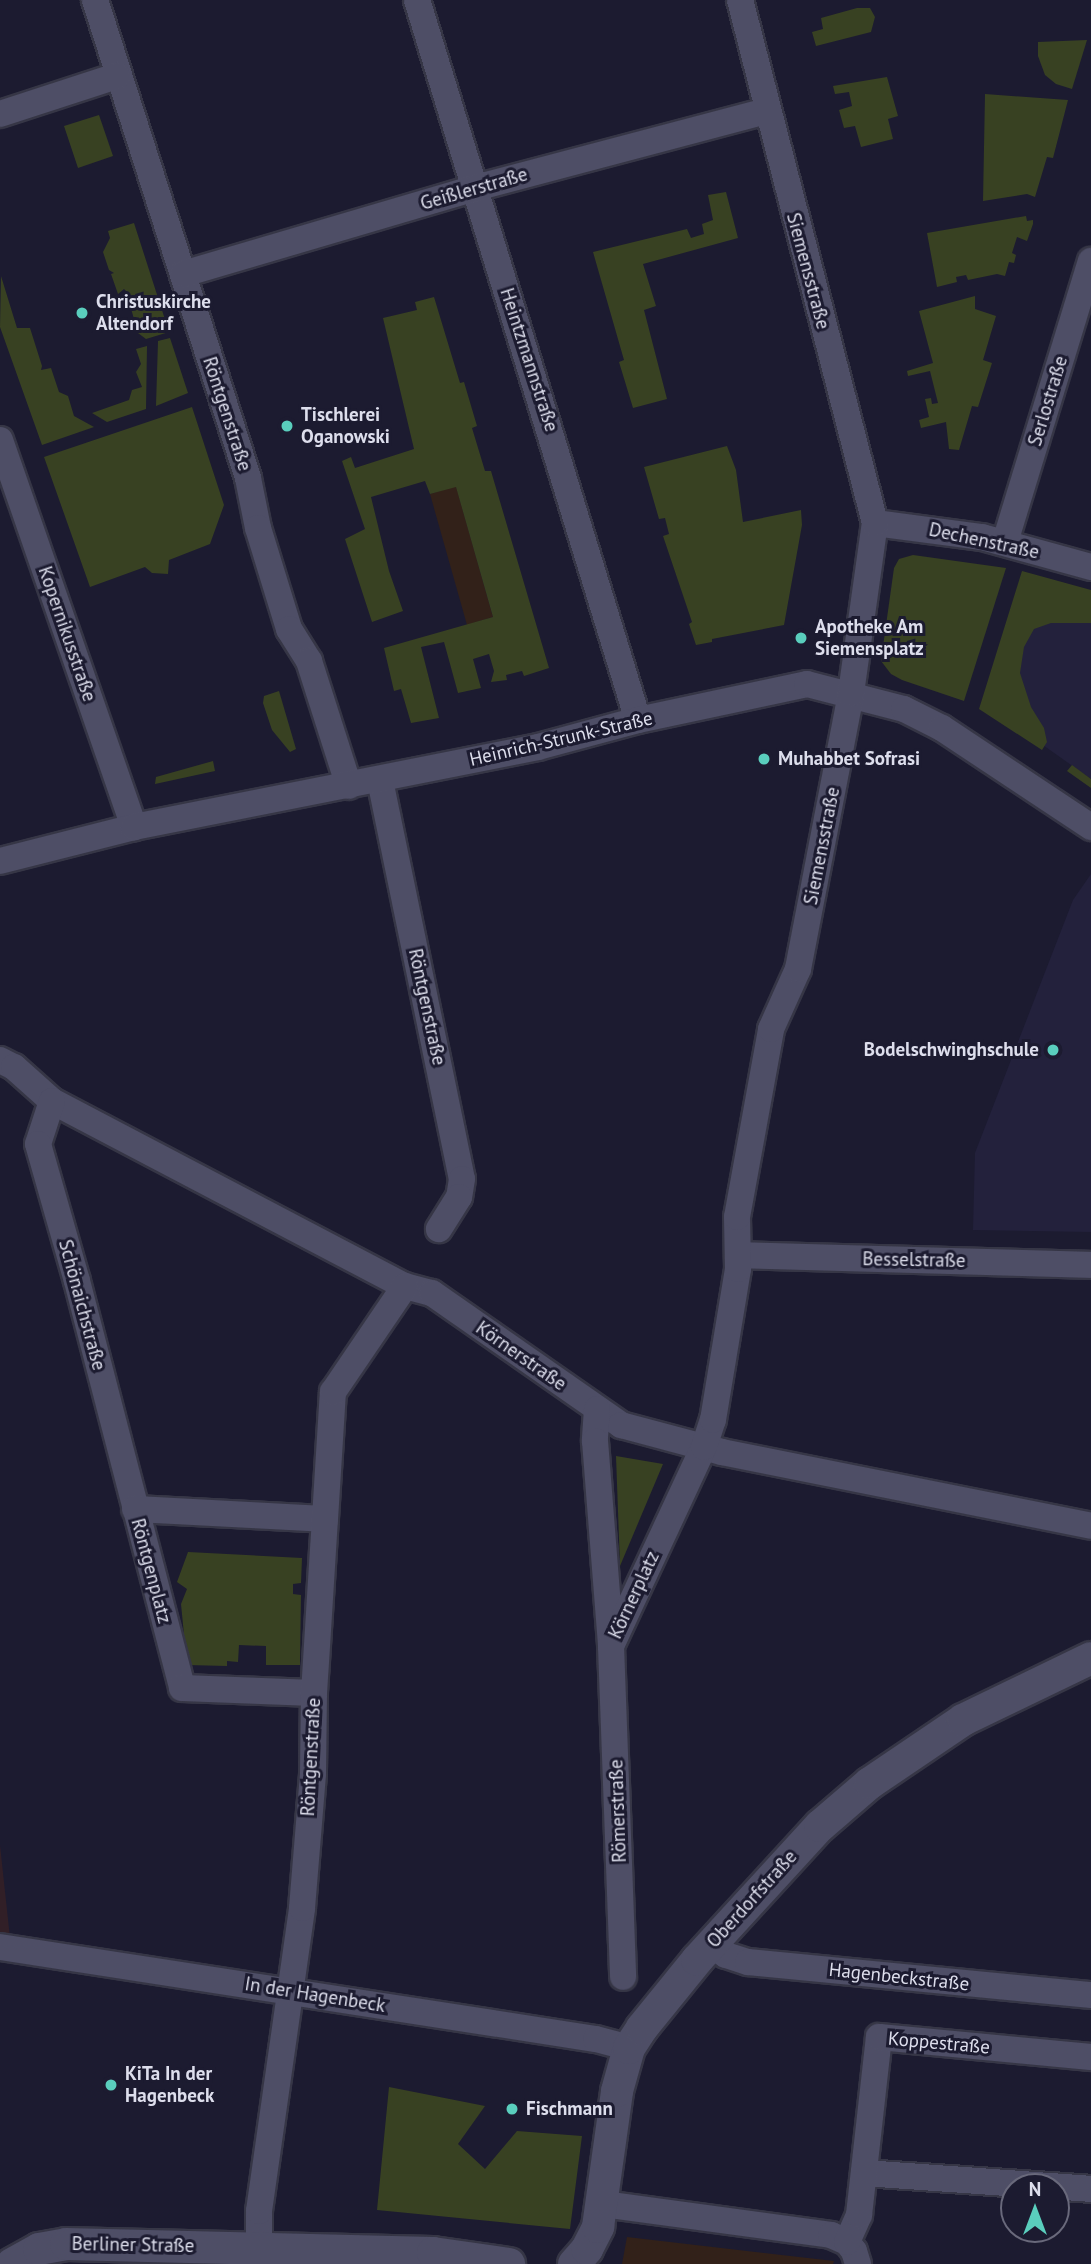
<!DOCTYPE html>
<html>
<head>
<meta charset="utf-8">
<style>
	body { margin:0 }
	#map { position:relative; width:1091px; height:2264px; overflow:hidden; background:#1c1b30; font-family:"PT Sans",sans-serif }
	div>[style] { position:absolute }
	.commercial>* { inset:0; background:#311f27 }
	.industrial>* { inset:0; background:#322119 }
	.built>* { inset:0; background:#23213c }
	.green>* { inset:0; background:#384122 }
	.roads { filter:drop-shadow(2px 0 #363646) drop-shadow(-2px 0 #363646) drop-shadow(0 2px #363646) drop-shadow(0 -2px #363646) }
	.minor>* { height:26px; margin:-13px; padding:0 13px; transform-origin:13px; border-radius:13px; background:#4e4e66 }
	.tertiary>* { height:32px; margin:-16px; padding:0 16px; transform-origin:16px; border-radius:16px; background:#4e4e66 }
	.dots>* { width:19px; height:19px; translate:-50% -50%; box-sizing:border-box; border:4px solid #1c1b30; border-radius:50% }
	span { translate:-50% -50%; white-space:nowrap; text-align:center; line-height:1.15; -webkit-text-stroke:6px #1c1b30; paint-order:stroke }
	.street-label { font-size:19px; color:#dddeec }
	.poi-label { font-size:19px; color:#dddeec; font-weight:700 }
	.left { translate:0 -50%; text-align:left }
	.right { translate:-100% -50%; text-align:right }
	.north { position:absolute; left:1000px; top:2173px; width:70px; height:70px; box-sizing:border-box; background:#1c1b30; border:2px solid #69697b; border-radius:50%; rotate:0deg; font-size:19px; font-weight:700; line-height:28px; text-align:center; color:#dddeec }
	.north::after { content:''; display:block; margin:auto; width:24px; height:32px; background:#5acebd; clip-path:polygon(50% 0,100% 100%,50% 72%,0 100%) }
</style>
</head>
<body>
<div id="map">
	<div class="commercial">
		<i style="clip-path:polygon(0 1845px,11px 1947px,0 1946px)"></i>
	</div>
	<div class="industrial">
		<i style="clip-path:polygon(456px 486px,493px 617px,467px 625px,430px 494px)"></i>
		<i style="clip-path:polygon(627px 2237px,834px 2261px,833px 2264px,622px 2264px)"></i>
	</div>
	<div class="built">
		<i style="clip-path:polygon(1027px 576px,1091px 597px,1091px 779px,989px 707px)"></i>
		<i style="clip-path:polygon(1091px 874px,1091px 1232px,973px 1230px,975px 1153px,1073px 900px)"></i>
	</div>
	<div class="green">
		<i style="clip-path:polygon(857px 8px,870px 8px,875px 17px,871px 32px,816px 46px,812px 32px,823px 29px,821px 18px)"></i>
		<i style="clip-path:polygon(1087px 40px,1072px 89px,1056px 84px,1045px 75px,1038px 56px,1038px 42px)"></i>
		<i style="clip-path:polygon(887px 77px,898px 116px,888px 119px,893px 139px,861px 147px,855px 126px,844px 128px,839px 110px,852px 106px,849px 92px,835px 94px,833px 86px)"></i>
		<i style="clip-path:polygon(985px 94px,1068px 100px,1053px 158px,1047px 157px,1035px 197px,1027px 194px,983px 201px)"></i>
		<i style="clip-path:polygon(99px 115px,113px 156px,78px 168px,64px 126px)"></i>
		<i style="clip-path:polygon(726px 192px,738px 238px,643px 264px,656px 306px,644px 310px,667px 399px,633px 408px,619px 362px,624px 360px,593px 252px,687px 229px,691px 238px,704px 234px,702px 224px,713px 220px,708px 195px)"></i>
		<i style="clip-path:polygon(1026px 216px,1027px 221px,1033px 220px,1033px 224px,1027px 241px,1017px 237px,1012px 253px,1016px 255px,1014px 263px,1009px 262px,1005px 276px,997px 274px,968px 280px,966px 275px,956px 277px,957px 282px,937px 287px,927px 233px)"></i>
		<i style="clip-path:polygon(134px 223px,169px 332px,146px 339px,138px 333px,126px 291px,124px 289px,118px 294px,111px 274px,114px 273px,109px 270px,103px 252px,110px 238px,108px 231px)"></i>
		<i style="clip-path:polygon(1px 276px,17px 328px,30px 328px,42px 366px,41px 370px,51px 368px,59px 392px,68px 396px,74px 416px,94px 427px,42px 445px,0 327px)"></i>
		<i style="clip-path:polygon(975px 296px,975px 309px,996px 316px,983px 360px,992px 363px,978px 407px,972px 406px,959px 450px,949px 449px,946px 422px,921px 428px,919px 420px,929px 417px,925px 399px,931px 398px,932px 404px,938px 403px,930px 371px,908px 376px,907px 371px,933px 363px,919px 311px)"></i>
		<i style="clip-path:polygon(434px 297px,460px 383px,464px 382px,477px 426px,472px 428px,485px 471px,491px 471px,549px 668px,524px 676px,522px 671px,506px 675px,507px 680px,491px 682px,494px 671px,489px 654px,473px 659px,481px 688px,458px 693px,444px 642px,421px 647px,439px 718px,411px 723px,401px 689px,394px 691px,384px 648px,493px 617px,456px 487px,430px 494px,425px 481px,371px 497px,389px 571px,403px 611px,372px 622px,345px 539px,365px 529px,342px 461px,351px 457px,355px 468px,414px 449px,383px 318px,417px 310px,415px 302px)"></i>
		<i style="clip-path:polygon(170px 338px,188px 393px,156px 406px,158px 341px)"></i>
		<i style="clip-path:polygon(147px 346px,146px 409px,107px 422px,92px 413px,129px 400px,132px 390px,142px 387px,136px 372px,141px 364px,136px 349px)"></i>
		<i style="clip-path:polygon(192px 407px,224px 505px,210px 544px,169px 560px,168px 574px,152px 573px,145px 567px,90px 587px,44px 457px)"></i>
		<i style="clip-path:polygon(727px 446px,736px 470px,743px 522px,801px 510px,802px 525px,784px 625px,712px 639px,712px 642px,696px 645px,689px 624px,692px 622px,663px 536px,669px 534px,665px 518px,659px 519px,644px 467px)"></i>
		<i style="clip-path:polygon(913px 555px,1006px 568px,964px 701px,902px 680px,891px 674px,881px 661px,894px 568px,899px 559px)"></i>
		<i style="clip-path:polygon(1022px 571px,1091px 590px,1091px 623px,1051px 623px,1034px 629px,1024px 647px,1020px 673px,1031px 707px,1044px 728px,1047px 742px,1042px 750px,979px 709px)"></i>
		<i style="clip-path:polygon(279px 691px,296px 749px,290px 752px,272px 730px,263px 703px,264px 696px)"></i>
		<i style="clip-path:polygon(213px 761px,215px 771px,155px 784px,156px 777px)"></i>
		<i style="clip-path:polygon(1072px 765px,1091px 779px,1091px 788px,1067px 771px)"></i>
		<i style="clip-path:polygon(616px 1456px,663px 1464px,620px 1566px)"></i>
		<i style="clip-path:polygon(188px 1552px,302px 1558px,301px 1583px,293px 1584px,293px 1594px,301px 1595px,300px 1665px,266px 1665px,266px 1646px,239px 1645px,238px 1662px,227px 1661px,227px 1666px,187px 1665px,181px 1604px,187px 1589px,177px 1582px)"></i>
		<i style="clip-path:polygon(389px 2087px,485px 2106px,458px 2144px,485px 2169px,517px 2131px,582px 2136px,570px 2229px,377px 2210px)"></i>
	</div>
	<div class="roads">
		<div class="minor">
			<i style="left:95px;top:0;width:502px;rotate:72.25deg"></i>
			<i style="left:248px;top:478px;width:51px;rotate:78.7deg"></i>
			<i style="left:258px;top:528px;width:106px;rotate:72.9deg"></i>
			<i style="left:289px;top:629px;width:38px;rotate:58deg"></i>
			<i style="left:309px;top:661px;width:131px;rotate:72.3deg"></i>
			<i style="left:417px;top:0;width:753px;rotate:72.94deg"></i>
			<i style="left:0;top:114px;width:123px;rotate:-18deg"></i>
			<i style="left:183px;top:274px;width:304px;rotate:-16.4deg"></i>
			<i style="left:475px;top:188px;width:302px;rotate:-14.8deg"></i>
			<i style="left:0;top:440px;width:410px;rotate:70.9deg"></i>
			<i style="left:875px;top:523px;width:108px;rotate:7.5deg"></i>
			<i style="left:982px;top:537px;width:113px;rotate:15.4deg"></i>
			<i style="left:1005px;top:542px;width:294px;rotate:-73deg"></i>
			<i style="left:380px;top:780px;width:407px;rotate:78.4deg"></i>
			<i style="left:462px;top:1179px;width:18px;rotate:99deg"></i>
			<i style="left:459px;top:1197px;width:38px;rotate:122deg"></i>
			<i style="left:0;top:861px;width:138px;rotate:-14.2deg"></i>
			<i style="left:134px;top:827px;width:412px;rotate:-11.2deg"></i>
			<i style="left:538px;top:747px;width:104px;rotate:-15.1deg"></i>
			<i style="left:638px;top:720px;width:173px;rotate:-12deg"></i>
			<i style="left:807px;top:684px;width:100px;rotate:14.5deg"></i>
			<i style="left:904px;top:709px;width:42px;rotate:26.6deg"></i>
			<i style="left:942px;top:728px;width:179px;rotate:33.6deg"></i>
			<i style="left:0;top:1060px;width:16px;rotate:27deg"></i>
			<i style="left:14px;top:1067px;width:51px;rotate:41.8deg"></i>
			<i style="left:52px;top:1101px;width:399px;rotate:27.7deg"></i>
			<i style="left:405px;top:1286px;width:28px;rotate:15deg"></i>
			<i style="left:432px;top:1293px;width:231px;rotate:34.9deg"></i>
			<i style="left:621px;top:1425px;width:105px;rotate:15deg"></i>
			<i style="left:722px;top:1452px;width:376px;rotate:11.3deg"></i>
			<i style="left:52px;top:1101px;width:45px;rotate:108deg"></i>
			<i style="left:38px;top:1144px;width:142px;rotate:74.1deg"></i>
			<i style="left:77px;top:1281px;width:420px;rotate:75.5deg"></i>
			<i style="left:182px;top:1688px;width:132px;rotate:2.2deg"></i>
			<i style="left:738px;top:1255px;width:353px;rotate:1.6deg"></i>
			<i style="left:597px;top:1409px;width:32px;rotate:94deg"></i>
			<i style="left:595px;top:1441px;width:206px;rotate:85.5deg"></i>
			<i style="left:611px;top:1646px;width:220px;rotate:-65deg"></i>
			<i style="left:704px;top:1447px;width:28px;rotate:-72deg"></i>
			<i style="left:713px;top:1420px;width:153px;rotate:-80.6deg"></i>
			<i style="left:738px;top:1269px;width:52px;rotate:-91.1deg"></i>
			<i style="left:737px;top:1217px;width:191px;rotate:-79.7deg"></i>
			<i style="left:771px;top:1029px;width:66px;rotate:-65.8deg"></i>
			<i style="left:798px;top:969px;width:281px;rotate:-79.1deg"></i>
			<i style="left:851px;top:693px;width:172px;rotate:-82deg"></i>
			<i style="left:875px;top:523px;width:540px;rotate:-104.47deg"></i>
			<i style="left:135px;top:1509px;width:190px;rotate:3deg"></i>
			<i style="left:611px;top:1646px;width:331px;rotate:87.9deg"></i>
			<i style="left:711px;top:1945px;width:18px;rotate:34deg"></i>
			<i style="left:726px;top:1955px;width:23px;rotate:18deg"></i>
			<i style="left:748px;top:1962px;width:345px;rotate:5.5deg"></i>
			<i style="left:0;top:1947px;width:603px;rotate:8.78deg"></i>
			<i style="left:596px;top:2039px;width:34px;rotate:15deg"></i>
			<i style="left:864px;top:2173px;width:228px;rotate:4deg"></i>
			<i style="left:603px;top:2204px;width:230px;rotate:7.7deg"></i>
			<i style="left:831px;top:2235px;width:17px;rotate:24deg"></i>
			<i style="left:847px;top:2242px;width:11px;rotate:52deg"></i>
			<i style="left:854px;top:2251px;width:14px;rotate:73deg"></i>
			<i style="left:847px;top:2242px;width:30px;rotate:-66deg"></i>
			<i style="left:859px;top:2215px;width:179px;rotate:-83.6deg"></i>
			<i style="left:879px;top:2037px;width:213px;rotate:5.4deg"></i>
			<i style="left:259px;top:2248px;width:37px;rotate:-90deg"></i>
			<i style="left:259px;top:2211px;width:306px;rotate:-81.9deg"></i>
			<i style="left:302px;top:1908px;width:135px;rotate:-85.3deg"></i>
			<i style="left:313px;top:1773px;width:80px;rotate:-89.3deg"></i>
			<i style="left:314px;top:1693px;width:302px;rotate:-86.4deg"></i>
			<i style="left:333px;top:1392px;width:128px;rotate:-55.8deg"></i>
		</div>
		<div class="tertiary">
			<i style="left:12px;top:2264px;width:31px;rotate:-29deg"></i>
			<i style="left:39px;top:2249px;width:27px;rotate:-10deg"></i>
			<i style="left:66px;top:2244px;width:367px;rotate:1.4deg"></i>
			<i style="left:433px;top:2253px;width:77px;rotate:8.2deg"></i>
			<i style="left:574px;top:2264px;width:20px;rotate:-49deg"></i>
			<i style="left:587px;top:2249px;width:25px;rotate:-63deg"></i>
			<i style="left:598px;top:2227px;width:137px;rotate:-82deg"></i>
			<i style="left:617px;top:2091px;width:45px;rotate:-74.4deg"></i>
			<i style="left:629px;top:2048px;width:24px;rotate:-57deg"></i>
			<i style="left:642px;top:2028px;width:87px;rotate:-51deg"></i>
			<i style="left:697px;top:1960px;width:182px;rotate:-47.5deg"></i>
			<i style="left:820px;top:1826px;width:66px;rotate:-40.7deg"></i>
			<i style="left:870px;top:1783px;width:112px;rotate:-34.1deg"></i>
			<i style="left:963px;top:1720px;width:142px;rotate:-25.8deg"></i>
		</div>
	</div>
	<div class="dots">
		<i style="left:82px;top:313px;background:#5acebd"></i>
		<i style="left:287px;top:426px;background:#5acebd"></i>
		<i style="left:801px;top:638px;background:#5acebd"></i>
		<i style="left:764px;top:759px;background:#5acebd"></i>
		<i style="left:1053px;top:1050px;background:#5acebd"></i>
		<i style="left:111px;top:2085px;background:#5acebd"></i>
		<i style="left:512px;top:2109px;background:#5acebd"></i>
	</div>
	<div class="street-label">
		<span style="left:474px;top:189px;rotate:-16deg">Geißlerstraße</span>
		<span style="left:808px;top:271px;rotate:75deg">Siemensstraße</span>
		<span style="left:529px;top:360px;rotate:72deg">Heintzmannstraße</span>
		<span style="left:1048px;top:401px;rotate:-73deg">Serlostraße</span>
		<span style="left:227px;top:414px;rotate:72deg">Röntgenstraße</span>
		<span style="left:984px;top:541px;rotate:12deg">Dechenstraße</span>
		<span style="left:67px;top:634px;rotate:71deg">Kopernikusstraße</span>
		<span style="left:561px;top:739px;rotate:-13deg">Heinrich-Strunk-Straße</span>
		<span style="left:822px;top:846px;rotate:-79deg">Siemensstraße</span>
		<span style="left:427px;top:1007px;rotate:78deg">Röntgenstraße</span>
		<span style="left:914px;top:1260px;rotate:1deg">Besselstraße</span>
		<span style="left:82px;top:1305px;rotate:75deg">Schönaichstraße</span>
		<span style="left:521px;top:1356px;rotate:35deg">Körnerstraße</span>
		<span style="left:151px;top:1571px;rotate:75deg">Röntgenplatz</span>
		<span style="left:634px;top:1595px;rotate:-65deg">Körnerplatz</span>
		<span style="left:311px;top:1757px;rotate:-87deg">Röntgenstraße</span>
		<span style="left:618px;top:1811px;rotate:-92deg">Römerstraße</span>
		<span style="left:752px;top:1899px;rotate:-48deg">Oberdorfstraße</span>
		<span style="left:899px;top:1977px;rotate:6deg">Hagenbeckstraße</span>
		<span style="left:315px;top:1995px;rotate:9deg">In der Hagenbeck</span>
		<span style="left:939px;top:2043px;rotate:5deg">Koppestraße</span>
		<span style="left:133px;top:2245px;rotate:1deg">Berliner Straße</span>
	</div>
	<div class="poi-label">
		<span class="left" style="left:96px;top:313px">Christuskirche<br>Altendorf</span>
		<span class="left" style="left:301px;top:426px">Tischlerei<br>Oganowski</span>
		<span class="left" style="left:815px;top:638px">Apotheke Am<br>Siemensplatz</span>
		<span class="left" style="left:778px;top:759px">Muhabbet Sofrasi</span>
		<span class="right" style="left:1039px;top:1050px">Bodelschwinghschule</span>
		<span class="left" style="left:125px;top:2085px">KiTa In der<br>Hagenbeck</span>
		<span class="left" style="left:526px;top:2109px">Fischmann</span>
	</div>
	<div class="north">N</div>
</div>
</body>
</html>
